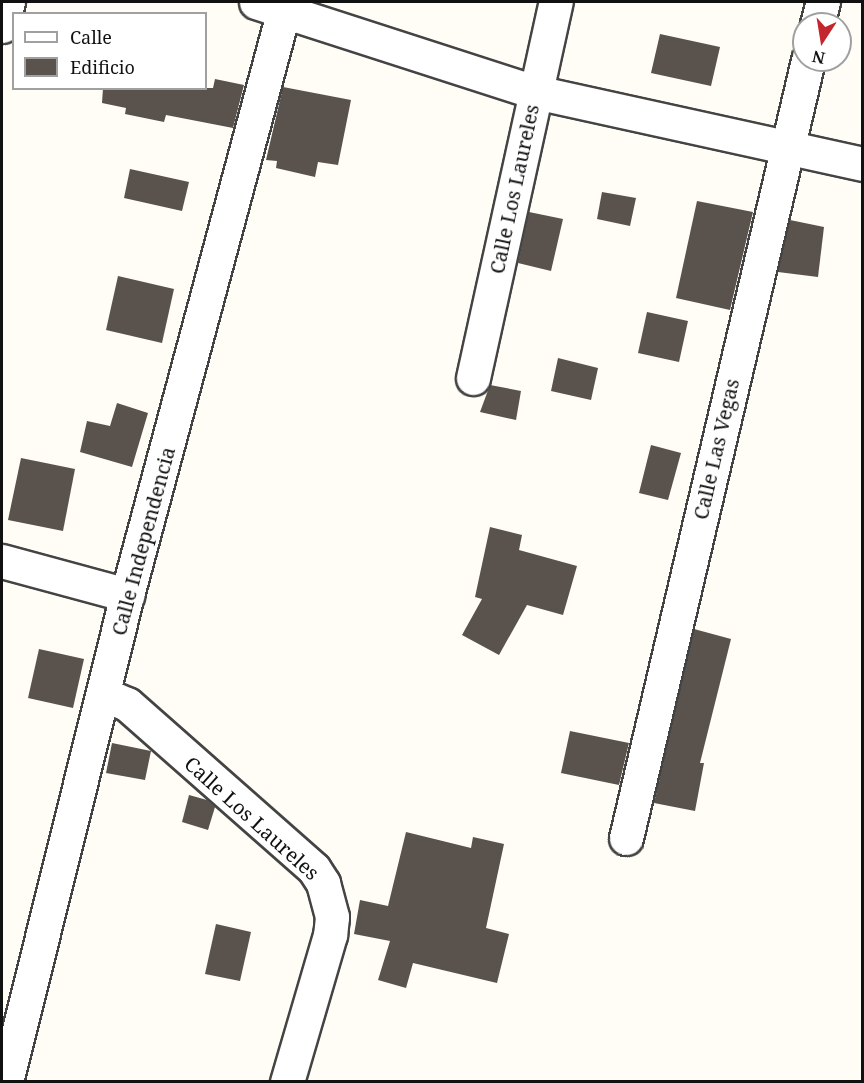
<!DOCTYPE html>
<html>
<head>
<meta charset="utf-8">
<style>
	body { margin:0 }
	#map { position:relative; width:864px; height:1083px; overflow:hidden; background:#fffdf5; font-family:"Noto Serif",serif }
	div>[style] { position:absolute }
	.building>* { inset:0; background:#5a524d }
	.roads { filter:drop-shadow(2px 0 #444) drop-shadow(-2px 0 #444) drop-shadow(0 2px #444) drop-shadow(0 -2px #444) }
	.minor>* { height:33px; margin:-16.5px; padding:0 16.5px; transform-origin:16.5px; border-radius:16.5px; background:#fff }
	span { translate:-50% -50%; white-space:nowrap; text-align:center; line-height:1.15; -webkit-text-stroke:6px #fff; paint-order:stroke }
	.street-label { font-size:20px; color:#111 }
	.frame { position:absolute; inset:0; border:3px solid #111; pointer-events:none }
	.legend { position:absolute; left:12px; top:12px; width:195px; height:78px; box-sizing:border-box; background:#fff; border:2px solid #a0a0a0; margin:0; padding:8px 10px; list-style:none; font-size:18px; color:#111 }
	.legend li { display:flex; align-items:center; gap:12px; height:30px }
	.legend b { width:30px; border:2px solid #a0a0a0 }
	.north { position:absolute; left:792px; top:12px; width:60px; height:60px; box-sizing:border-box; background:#fff; border:2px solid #a0a0a0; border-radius:50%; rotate:192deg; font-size:16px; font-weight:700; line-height:24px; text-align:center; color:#111 }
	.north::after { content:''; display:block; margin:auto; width:21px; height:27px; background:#c4262e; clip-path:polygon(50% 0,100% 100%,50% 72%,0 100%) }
</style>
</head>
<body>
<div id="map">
	<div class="building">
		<i style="clip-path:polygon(660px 34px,720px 47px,711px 86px,651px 73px)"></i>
		<i style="clip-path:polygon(215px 79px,244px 85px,233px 128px,166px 115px,164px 122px,125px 114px,126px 108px,102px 103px,103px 88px,213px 88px)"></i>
		<i style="clip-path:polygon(283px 87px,351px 100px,338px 165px,318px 162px,315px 177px,276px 168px,277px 161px,266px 160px)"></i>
		<i style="clip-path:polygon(130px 169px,189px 182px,182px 211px,124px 198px)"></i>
		<i style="clip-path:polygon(602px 192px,636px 198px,630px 226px,597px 219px)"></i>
		<i style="clip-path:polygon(697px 201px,753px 212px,730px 310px,676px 298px)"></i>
		<i style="clip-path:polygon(529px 212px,563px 219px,551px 271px,518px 263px)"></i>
		<i style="clip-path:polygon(790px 220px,824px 227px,818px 277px,778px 272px)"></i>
		<i style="clip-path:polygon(118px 276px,174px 289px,162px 343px,106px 330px)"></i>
		<i style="clip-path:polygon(647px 312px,688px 321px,679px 362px,638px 353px)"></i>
		<i style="clip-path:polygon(558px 358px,598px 368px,591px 400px,551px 391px)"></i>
		<i style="clip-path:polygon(490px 385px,521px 391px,516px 420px,480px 412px)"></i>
		<i style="clip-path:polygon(117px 403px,148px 413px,132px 467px,80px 452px,87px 421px,110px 426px)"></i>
		<i style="clip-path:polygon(651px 445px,681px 453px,668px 500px,639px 493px)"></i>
		<i style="clip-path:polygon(21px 458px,75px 469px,63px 531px,8px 520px)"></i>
		<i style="clip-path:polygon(490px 527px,522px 535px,519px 550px,577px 566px,563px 615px,527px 605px,499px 655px,462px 635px,482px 599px,475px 597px)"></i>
		<i style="clip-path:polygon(694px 629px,731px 639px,700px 763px,704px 763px,695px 811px,654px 803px)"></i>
		<i style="clip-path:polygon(39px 649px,84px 659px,73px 708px,28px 698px)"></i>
		<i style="clip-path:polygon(570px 731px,629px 743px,619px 785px,561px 773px)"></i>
		<i style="clip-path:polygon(112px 743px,151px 751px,145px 780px,106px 773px)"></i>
		<i style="clip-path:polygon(189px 795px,207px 800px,215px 807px,208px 830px,182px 822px)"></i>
		<i style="clip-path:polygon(406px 832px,471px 848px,473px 837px,504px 844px,486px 928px,509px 934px,497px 983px,413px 963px,406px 988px,378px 980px,390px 941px,354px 934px,360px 900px,388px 906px)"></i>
		<i style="clip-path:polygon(216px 924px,251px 932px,240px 981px,205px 974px)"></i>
	</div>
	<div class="roads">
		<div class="minor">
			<i style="left:256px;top:2px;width:293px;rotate:17.9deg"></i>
			<i style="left:535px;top:92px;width:335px;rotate:12.4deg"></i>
			<i style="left:817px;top:24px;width:23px;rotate:-75deg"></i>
			<i style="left:2px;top:26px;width:25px;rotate:-76deg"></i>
			<i style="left:473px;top:378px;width:385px;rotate:-77.6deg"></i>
			<i style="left:2px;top:561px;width:130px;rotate:15.2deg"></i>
			<i style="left:103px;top:694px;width:26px;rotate:23deg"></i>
			<i style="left:127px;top:704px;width:249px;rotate:41.4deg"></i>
			<i style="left:314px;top:869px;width:17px;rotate:57deg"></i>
			<i style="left:323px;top:883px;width:35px;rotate:75deg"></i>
			<i style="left:332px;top:917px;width:18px;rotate:96deg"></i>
			<i style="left:330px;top:935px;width:153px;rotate:106.3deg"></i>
			<i style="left:626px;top:838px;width:799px;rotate:-76.83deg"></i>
			<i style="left:6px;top:1082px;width:502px;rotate:-76.05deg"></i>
			<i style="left:127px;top:595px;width:614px;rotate:-74.99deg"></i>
		</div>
	</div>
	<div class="street-label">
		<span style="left:514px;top:189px;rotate:-78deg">Calle Los Laureles</span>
		<span style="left:716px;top:449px;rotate:-77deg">Calle Las Vegas</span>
		<span style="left:143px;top:541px;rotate:-75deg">Calle Independencia</span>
		<span style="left:252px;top:818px;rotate:42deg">Calle Los Laureles</span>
	</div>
	<div class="frame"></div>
	<ul class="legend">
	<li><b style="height:8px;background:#fff"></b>Calle</li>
	<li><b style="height:16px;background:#5a524d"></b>Edificio</li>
	</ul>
	<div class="north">N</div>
</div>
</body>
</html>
